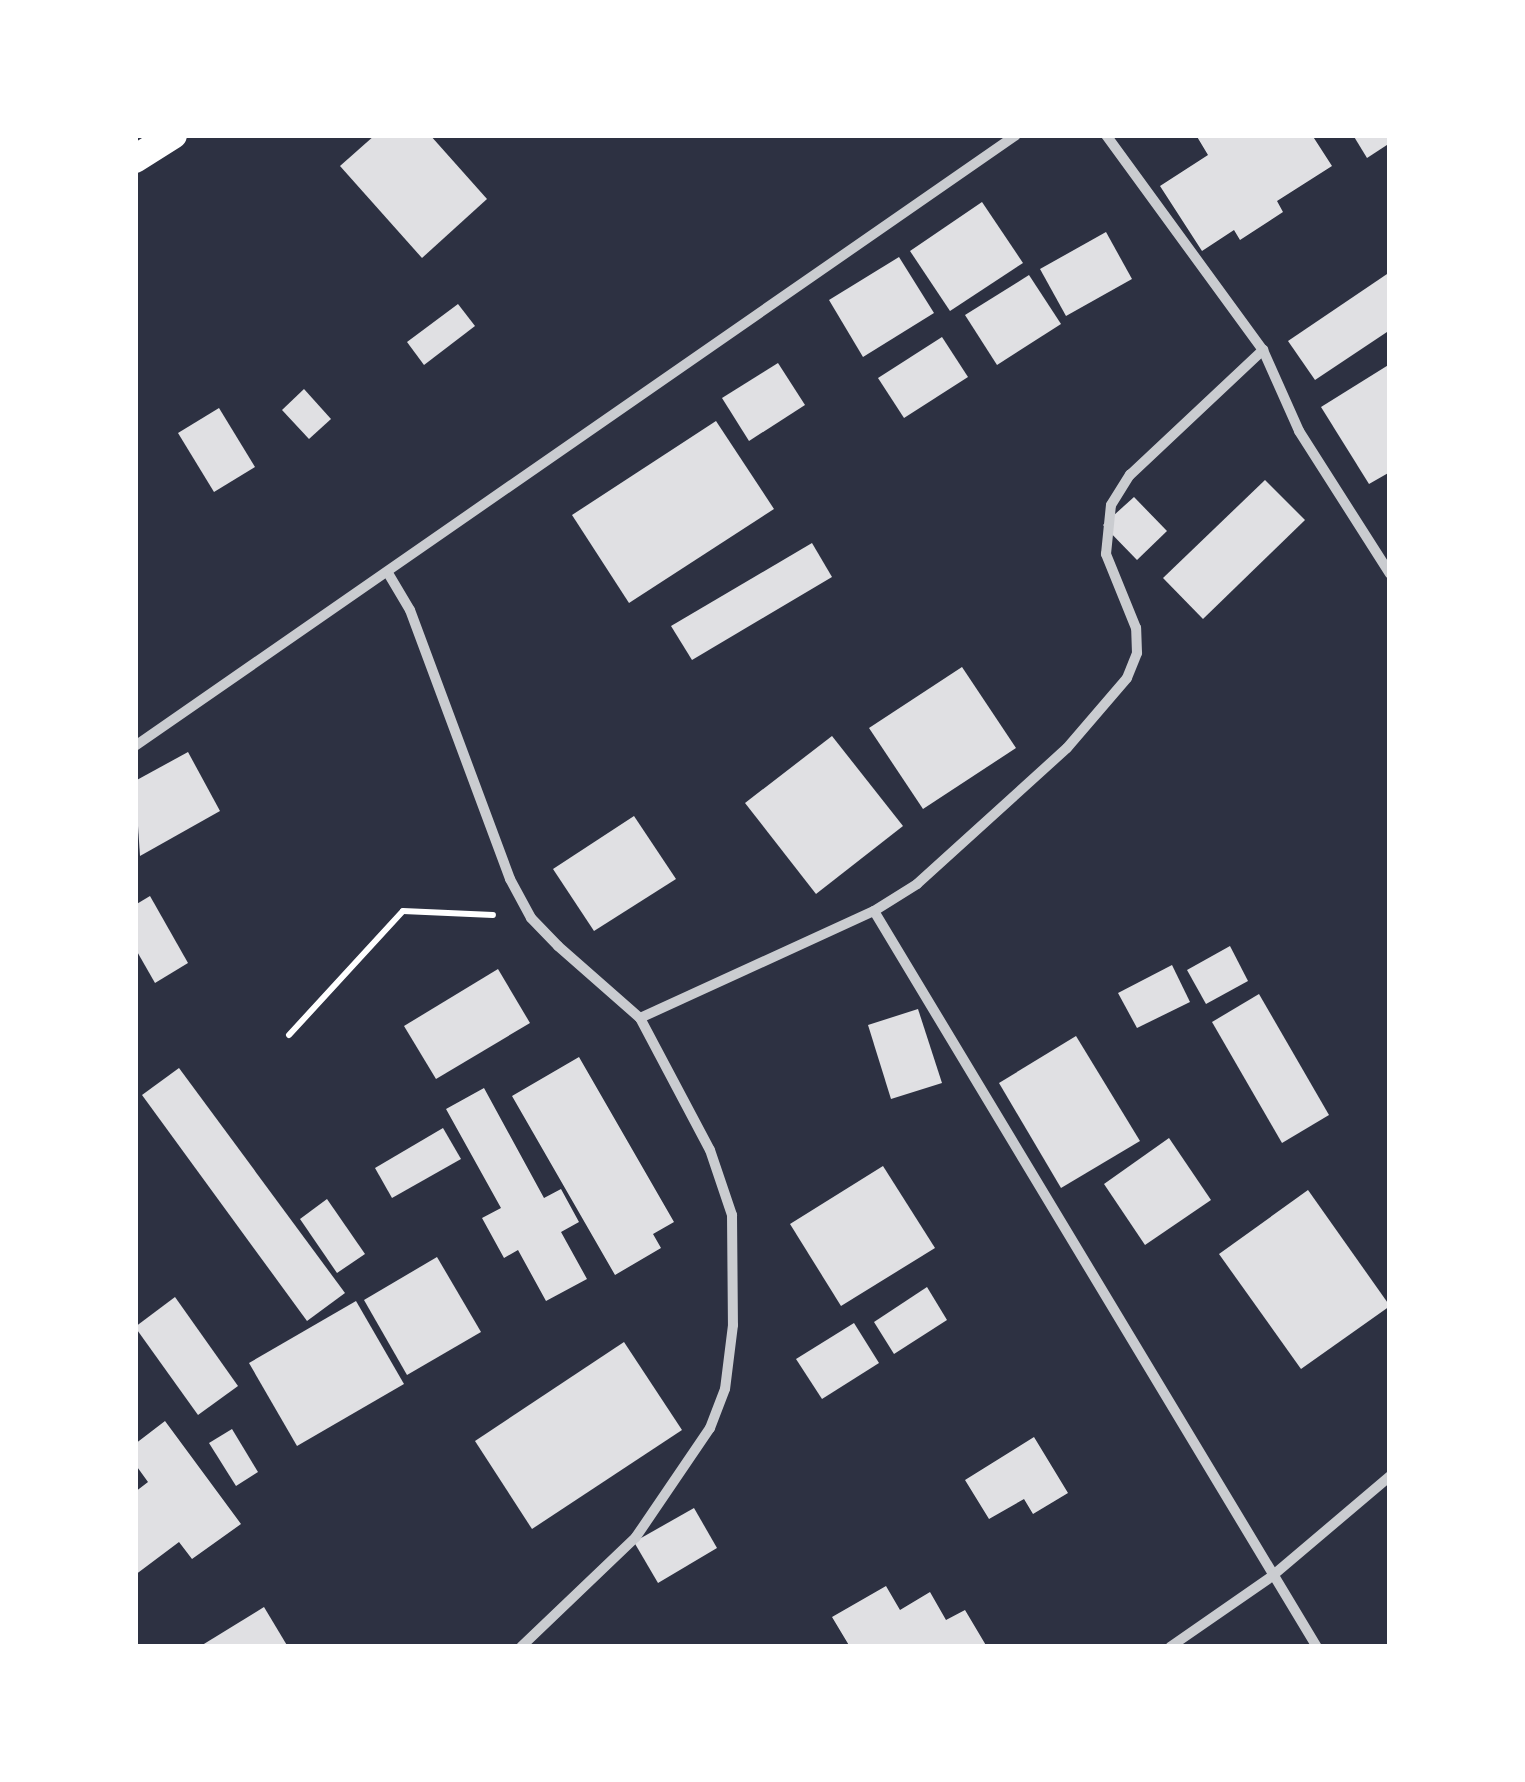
<!DOCTYPE html>
<html>
<head>
<meta charset="utf-8">
<style>
	body { margin:0 }
	#map { position:relative; width:1525px; height:1782px; overflow:hidden; background:#2d3142; font-family:"Source Sans 3",sans-serif }
	div>[style] { position:absolute }
	.building>* { inset:0; background:#e0e0e3 }
	.path>* { height:6px; margin:-3px; padding:0 3px; transform-origin:3px; border-radius:3px; background:#fff }
	.minor>* { height:10px; margin:-5px; padding:0 5px; transform-origin:5px; border-radius:5px; background:#caccd0 }
	.trunk>* { height:28px; margin:-14px; padding:0 14px; transform-origin:14px; border-radius:14px; background:#fff }
	span { translate:-50% -50%; white-space:nowrap; text-align:center; line-height:1.15; -webkit-text-stroke:10px #fff; paint-order:stroke }
	.frame { position:absolute; inset:0; border:138px solid #fff; pointer-events:none }
</style>
</head>
<body>
<div id="map">
	<div class="building">
		<i style="clip-path:polygon(375px 135px,430px 135px,487px 199px,422px 258px,340px 166px)"></i>
		<i style="clip-path:polygon(1196px 135px,1312px 135px,1332px 166px,1277px 201px,1283px 212px,1240px 240px,1234px 230px,1202px 251px,1160px 186px,1208px 155px)"></i>
		<i style="clip-path:polygon(1353px 135px,1390px 135px,1390px 143px,1367px 158px)"></i>
		<i style="clip-path:polygon(982px 202px,1023px 263px,950px 311px,910px 251px)"></i>
		<i style="clip-path:polygon(1106px 232px,1132px 279px,1066px 316px,1040px 269px)"></i>
		<i style="clip-path:polygon(899px 257px,934px 313px,863px 357px,829px 300px)"></i>
		<i style="clip-path:polygon(1390px 272px,1390px 330px,1315px 380px,1288px 341px)"></i>
		<i style="clip-path:polygon(1029px 275px,1061px 324px,997px 365px,965px 315px)"></i>
		<i style="clip-path:polygon(458px 304px,475px 326px,424px 365px,407px 342px)"></i>
		<i style="clip-path:polygon(942px 337px,968px 377px,904px 418px,878px 378px)"></i>
		<i style="clip-path:polygon(778px 363px,805px 405px,749px 441px,722px 398px)"></i>
		<i style="clip-path:polygon(1390px 364px,1390px 472px,1369px 484px,1321px 407px)"></i>
		<i style="clip-path:polygon(304px 389px,331px 419px,309px 439px,282px 410px)"></i>
		<i style="clip-path:polygon(219px 408px,255px 467px,214px 492px,178px 433px)"></i>
		<i style="clip-path:polygon(716px 421px,774px 509px,629px 603px,572px 515px)"></i>
		<i style="clip-path:polygon(1265px 480px,1305px 520px,1203px 619px,1163px 578px)"></i>
		<i style="clip-path:polygon(1134px 497px,1167px 531px,1137px 560px,1103px 525px)"></i>
		<i style="clip-path:polygon(812px 543px,832px 577px,692px 660px,671px 626px)"></i>
		<i style="clip-path:polygon(962px 667px,1016px 748px,923px 809px,869px 728px)"></i>
		<i style="clip-path:polygon(832px 736px,903px 826px,816px 894px,745px 803px)"></i>
		<i style="clip-path:polygon(188px 752px,220px 811px,140px 856px,135px 781px)"></i>
		<i style="clip-path:polygon(634px 816px,676px 879px,594px 931px,553px 869px)"></i>
		<i style="clip-path:polygon(150px 896px,188px 963px,155px 983px,135px 948px,135px 905px)"></i>
		<i style="clip-path:polygon(1230px 946px,1248px 981px,1206px 1004px,1187px 970px)"></i>
		<i style="clip-path:polygon(1172px 965px,1190px 1002px,1137px 1028px,1118px 993px)"></i>
		<i style="clip-path:polygon(498px 969px,530px 1023px,436px 1079px,404px 1026px)"></i>
		<i style="clip-path:polygon(1259px 994px,1329px 1115px,1282px 1143px,1212px 1022px)"></i>
		<i style="clip-path:polygon(918px 1009px,942px 1083px,891px 1099px,868px 1025px)"></i>
		<i style="clip-path:polygon(1076px 1036px,1140px 1141px,1061px 1188px,999px 1083px)"></i>
		<i style="clip-path:polygon(579px 1057px,674px 1222px,653px 1234px,661px 1248px,615px 1275px,512px 1096px)"></i>
		<i style="clip-path:polygon(179px 1068px,345px 1293px,307px 1321px,142px 1095px)"></i>
		<i style="clip-path:polygon(484px 1088px,544px 1198px,561px 1189px,579px 1222px,561px 1232px,587px 1279px,546px 1301px,518px 1250px,504px 1258px,482px 1218px,501px 1208px,446px 1109px)"></i>
		<i style="clip-path:polygon(443px 1128px,461px 1159px,392px 1198px,375px 1168px)"></i>
		<i style="clip-path:polygon(1169px 1138px,1211px 1200px,1145px 1245px,1104px 1184px)"></i>
		<i style="clip-path:polygon(883px 1166px,935px 1248px,841px 1306px,790px 1224px)"></i>
		<i style="clip-path:polygon(1308px 1190px,1390px 1306px,1301px 1369px,1219px 1254px)"></i>
		<i style="clip-path:polygon(327px 1199px,365px 1254px,337px 1273px,300px 1219px)"></i>
		<i style="clip-path:polygon(437px 1257px,481px 1332px,407px 1375px,364px 1300px)"></i>
		<i style="clip-path:polygon(927px 1287px,947px 1320px,894px 1354px,874px 1322px)"></i>
		<i style="clip-path:polygon(175px 1297px,238px 1386px,198px 1415px,135px 1327px)"></i>
		<i style="clip-path:polygon(356px 1301px,404px 1384px,297px 1446px,249px 1363px)"></i>
		<i style="clip-path:polygon(854px 1323px,879px 1363px,822px 1399px,796px 1359px)"></i>
		<i style="clip-path:polygon(624px 1342px,682px 1430px,532px 1529px,475px 1441px)"></i>
		<i style="clip-path:polygon(165px 1421px,241px 1524px,192px 1559px,179px 1542px,135px 1575px,135px 1492px,148px 1482px,135px 1464px,135px 1444px)"></i>
		<i style="clip-path:polygon(232px 1429px,258px 1472px,236px 1486px,209px 1443px)"></i>
		<i style="clip-path:polygon(1034px 1437px,1068px 1493px,1033px 1514px,1024px 1499px,989px 1519px,965px 1480px)"></i>
		<i style="clip-path:polygon(694px 1508px,717px 1548px,658px 1583px,634px 1542px)"></i>
		<i style="clip-path:polygon(886px 1586px,900px 1610px,930px 1592px,946px 1620px,965px 1610px,987px 1647px,850px 1647px,832px 1617px)"></i>
		<i style="clip-path:polygon(264px 1607px,288px 1647px,199px 1647px)"></i>
	</div>
	<div class="path">
		<i style="left:289px;top:1035px;width:168px;rotate:-47.4deg"></i>
		<i style="left:403px;top:911px;width:90px;rotate:2.5deg"></i>
	</div>
	<div class="minor">
		<i style="left:1106px;top:135px;width:266px;rotate:53.9deg"></i>
		<i style="left:1263px;top:350px;width:89px;rotate:66deg"></i>
		<i style="left:1299px;top:431px;width:169px;rotate:57.5deg"></i>
		<i style="left:388px;top:573px;width:43px;rotate:59.3deg"></i>
		<i style="left:410px;top:610px;width:287px;rotate:69.6deg"></i>
		<i style="left:510px;top:879px;width:44px;rotate:61.7deg"></i>
		<i style="left:531px;top:918px;width:39px;rotate:46deg"></i>
		<i style="left:558px;top:946px;width:109px;rotate:41.3deg"></i>
		<i style="left:640px;top:1018px;width:149px;rotate:62.1deg"></i>
		<i style="left:710px;top:1150px;width:69px;rotate:71.3deg"></i>
		<i style="left:732px;top:1215px;width:110px;rotate:89.5deg"></i>
		<i style="left:733px;top:1325px;width:64px;rotate:97.1deg"></i>
		<i style="left:725px;top:1389px;width:42px;rotate:111deg"></i>
		<i style="left:710px;top:1428px;width:132px;rotate:124.2deg"></i>
		<i style="left:636px;top:1537px;width:159px;rotate:136.3deg"></i>
		<i style="left:135px;top:746px;width:1072px;rotate:-34.74deg"></i>
		<i style="left:874px;top:911px;width:859px;rotate:58.96deg"></i>
		<i style="left:640px;top:1018px;width:257px;rotate:-24.6deg"></i>
		<i style="left:874px;top:911px;width:51px;rotate:-32.1deg"></i>
		<i style="left:917px;top:884px;width:202px;rotate:-42.2deg"></i>
		<i style="left:1067px;top:748px;width:92px;rotate:-49.4deg"></i>
		<i style="left:1127px;top:678px;width:27px;rotate:-68deg"></i>
		<i style="left:1137px;top:653px;width:25px;rotate:-92deg"></i>
		<i style="left:1136px;top:628px;width:80px;rotate:-112.1deg"></i>
		<i style="left:1106px;top:554px;width:49px;rotate:-84.2deg"></i>
		<i style="left:1111px;top:505px;width:36px;rotate:-58deg"></i>
		<i style="left:1130px;top:475px;width:183px;rotate:-43.2deg"></i>
		<i style="left:1170px;top:1647px;width:123px;rotate:-34.7deg"></i>
		<i style="left:1271px;top:1577px;width:156px;rotate:-40.3deg"></i>
	</div>
	<div class="trunk">
		<i style="left:135px;top:159px;width:45px;rotate:-32.3deg"></i>
	</div>
	<div class="frame"></div>
</div>
</body>
</html>
